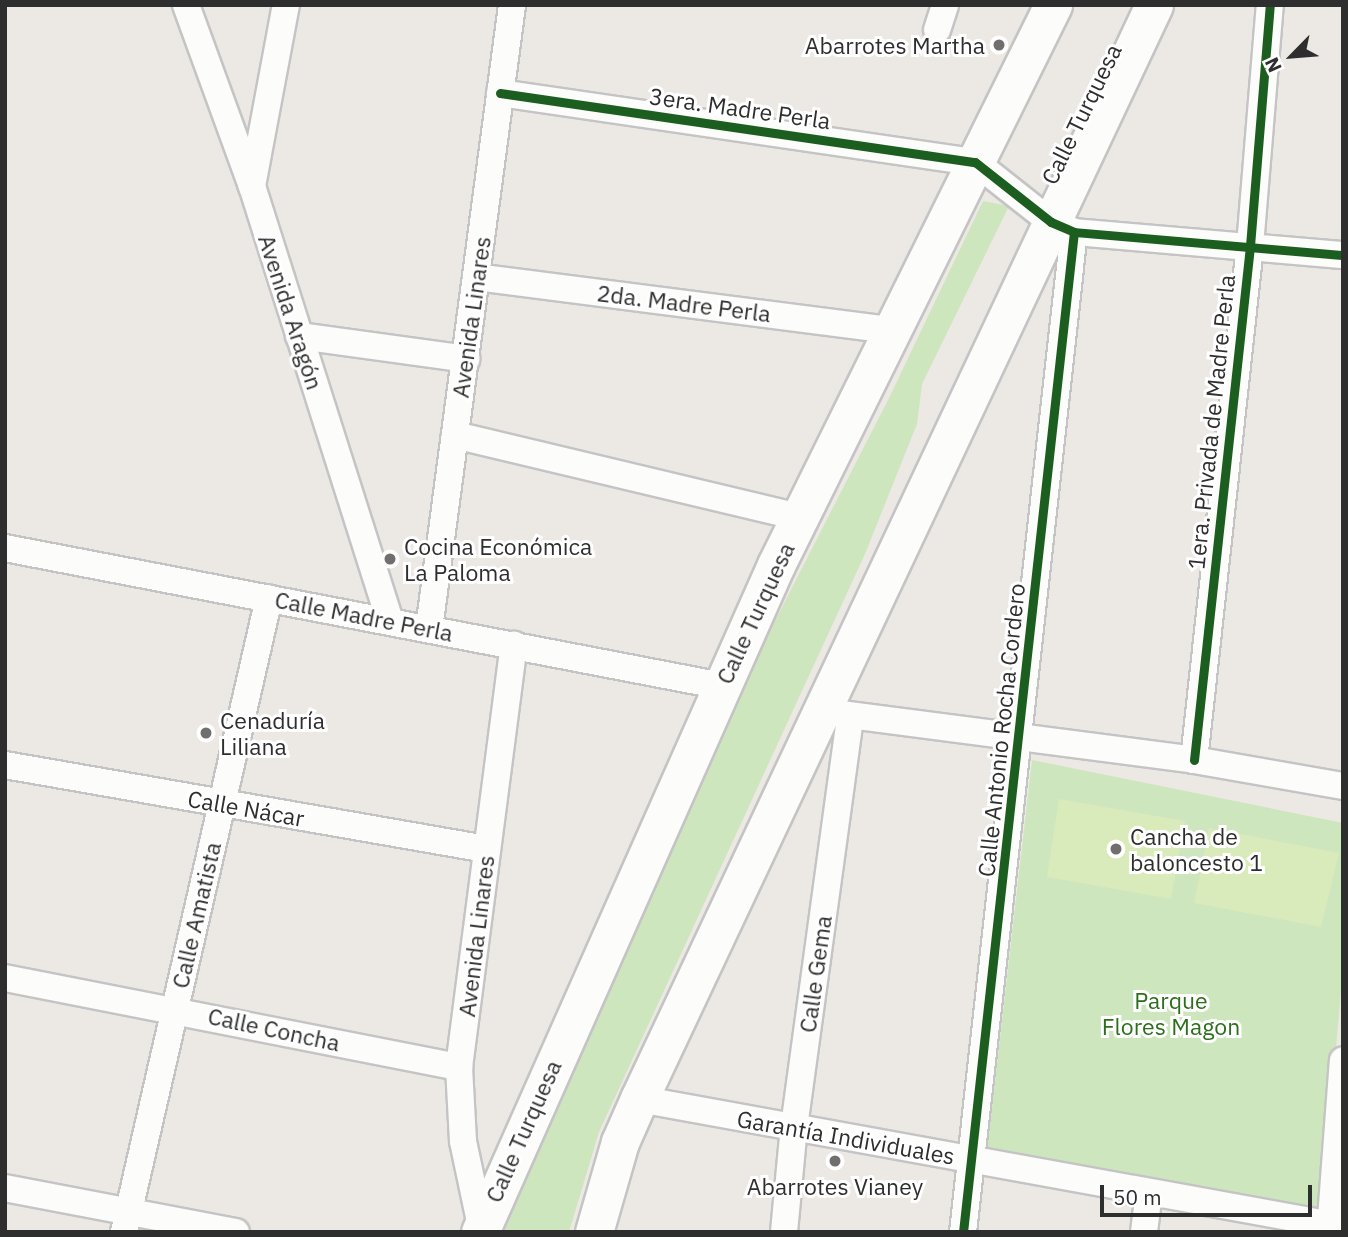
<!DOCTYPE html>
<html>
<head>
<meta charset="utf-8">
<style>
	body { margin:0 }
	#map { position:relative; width:1348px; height:1237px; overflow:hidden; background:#ece8e4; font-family:"IBM Plex Sans",sans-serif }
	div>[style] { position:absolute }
	.green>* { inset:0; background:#cee6be }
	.pitch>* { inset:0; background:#d9eabb }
	.roads { filter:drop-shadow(2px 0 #c5c4c5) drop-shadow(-2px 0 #c5c4c5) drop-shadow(0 2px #c5c4c5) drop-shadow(0 -2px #c5c4c5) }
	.street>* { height:26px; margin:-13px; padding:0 13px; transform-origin:13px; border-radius:13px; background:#fcfcfb }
	.secondary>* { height:37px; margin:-18.5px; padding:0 18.5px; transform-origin:18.5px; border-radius:18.5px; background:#fcfcfb }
	.cycleway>* { height:9px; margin:-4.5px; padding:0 4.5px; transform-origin:4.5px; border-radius:4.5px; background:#1b5e20 }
	.dots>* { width:19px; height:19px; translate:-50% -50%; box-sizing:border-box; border:4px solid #fff; border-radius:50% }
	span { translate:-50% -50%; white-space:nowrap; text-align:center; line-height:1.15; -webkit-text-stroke:6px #fff; paint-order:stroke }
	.poi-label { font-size:23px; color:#2e2e2e }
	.right { translate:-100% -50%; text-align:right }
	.left { translate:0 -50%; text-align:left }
	.street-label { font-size:23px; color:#2e2e2e }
	.park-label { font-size:23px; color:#2c6e1b }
	.frame { position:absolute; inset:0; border:7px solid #2e2e2e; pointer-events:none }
	.north { position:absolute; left:1257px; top:21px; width:70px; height:70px; -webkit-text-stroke:5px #fff; paint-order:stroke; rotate:245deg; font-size:19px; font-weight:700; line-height:28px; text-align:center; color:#2e2e2e }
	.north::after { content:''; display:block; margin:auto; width:24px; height:32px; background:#2e2e2e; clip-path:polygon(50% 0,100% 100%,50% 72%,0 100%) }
	.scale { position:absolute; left:1100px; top:1185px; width:212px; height:32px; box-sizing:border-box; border:4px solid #2e2e2e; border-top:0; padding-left:9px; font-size:21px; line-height:24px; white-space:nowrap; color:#2e2e2e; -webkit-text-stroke:5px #fff; paint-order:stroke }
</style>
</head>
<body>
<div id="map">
	<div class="green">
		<i style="clip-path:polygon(983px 201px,1009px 206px,922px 384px,917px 424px,865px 554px,599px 1132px,569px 1232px,504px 1232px,694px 779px,889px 398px)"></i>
		<i style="clip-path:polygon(1032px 760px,1343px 823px,1343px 966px,1322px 1215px,987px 1151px)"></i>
	</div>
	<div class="pitch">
		<i style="clip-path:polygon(1059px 799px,1185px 821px,1171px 899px,1047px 877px)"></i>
		<i style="clip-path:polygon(1209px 828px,1339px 853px,1321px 927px,1194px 903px)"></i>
	</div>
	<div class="roads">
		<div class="street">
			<i style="left:186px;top:5px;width:193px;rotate:70deg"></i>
			<i style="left:252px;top:186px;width:456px;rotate:72.4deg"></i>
			<i style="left:937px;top:30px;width:26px;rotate:-72deg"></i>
			<i style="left:500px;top:93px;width:480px;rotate:8.3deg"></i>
			<i style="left:975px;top:162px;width:97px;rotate:38.3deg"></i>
			<i style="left:1051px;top:222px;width:25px;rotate:23deg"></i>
			<i style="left:1074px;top:232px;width:270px;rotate:4.9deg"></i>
			<i style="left:252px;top:186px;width:184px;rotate:-79.4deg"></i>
			<i style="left:476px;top:277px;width:419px;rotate:7.3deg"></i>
			<i style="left:299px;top:336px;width:169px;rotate:7.8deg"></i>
			<i style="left:455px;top:435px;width:354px;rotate:13.4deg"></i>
			<i style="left:5px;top:548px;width:730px;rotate:10.89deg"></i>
			<i style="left:429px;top:629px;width:629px;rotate:-82.42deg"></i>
			<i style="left:819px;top:711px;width:378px;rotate:7.4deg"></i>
			<i style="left:1194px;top:760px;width:151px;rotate:9.9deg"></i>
			<i style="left:1194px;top:760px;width:517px;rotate:-83.78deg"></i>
			<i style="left:1250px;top:246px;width:242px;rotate:-85.3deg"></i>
			<i style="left:5px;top:765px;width:489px;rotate:9.9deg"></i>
			<i style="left:5px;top:978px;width:463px;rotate:11.1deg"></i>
			<i style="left:639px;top:1099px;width:716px;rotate:10.3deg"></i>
			<i style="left:5px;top:1188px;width:235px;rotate:10.8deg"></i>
			<i style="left:481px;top:1226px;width:87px;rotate:-102deg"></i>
			<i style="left:463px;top:1141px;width:74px;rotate:-93.1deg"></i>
			<i style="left:459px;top:1067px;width:426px;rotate:-82.6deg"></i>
			<i style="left:124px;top:1232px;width:650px;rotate:-77.12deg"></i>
			<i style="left:784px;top:1232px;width:105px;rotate:-84.6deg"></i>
			<i style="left:794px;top:1127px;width:414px;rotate:-82.2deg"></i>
			<i style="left:963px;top:1232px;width:1006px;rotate:-83.67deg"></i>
			<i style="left:1144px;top:1232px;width:40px;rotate:-82.9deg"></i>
			<i style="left:1330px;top:1232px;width:172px;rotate:-85.7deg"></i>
		</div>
		<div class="secondary">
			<i style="left:480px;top:1232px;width:730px;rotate:-66.07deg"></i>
			<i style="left:776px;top:565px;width:625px;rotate:-63.68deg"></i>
			<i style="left:594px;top:1232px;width:94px;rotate:-73.9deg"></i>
			<i style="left:620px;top:1142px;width:47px;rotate:-66.2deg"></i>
			<i style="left:639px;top:1099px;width:1209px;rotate:-64.79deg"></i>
		</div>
	</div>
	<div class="cycleway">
		<i style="left:500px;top:93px;width:480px;rotate:8.3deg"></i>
		<i style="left:975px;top:162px;width:97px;rotate:38.3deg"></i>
		<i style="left:1051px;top:222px;width:25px;rotate:23deg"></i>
		<i style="left:1074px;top:232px;width:270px;rotate:4.9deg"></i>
		<i style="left:1194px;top:760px;width:517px;rotate:-83.78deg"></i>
		<i style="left:1250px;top:246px;width:242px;rotate:-85.3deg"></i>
		<i style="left:963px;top:1232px;width:1006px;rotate:-83.67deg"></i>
	</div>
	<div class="dots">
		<i style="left:999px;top:45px;background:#706f6e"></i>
		<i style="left:390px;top:559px;background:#706f6e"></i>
		<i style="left:206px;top:733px;background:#706f6e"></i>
		<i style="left:1116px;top:849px;background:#706f6e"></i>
		<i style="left:835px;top:1161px;background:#706f6e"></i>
	</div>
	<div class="poi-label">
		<span class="right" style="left:985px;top:45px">Abarrotes Martha</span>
		<span class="left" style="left:404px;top:559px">Cocina Económica<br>La Paloma</span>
		<span class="left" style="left:220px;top:733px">Cenaduría<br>Liliana</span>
		<span class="left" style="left:1130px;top:849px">Cancha de<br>baloncesto 1</span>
		<span style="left:835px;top:1186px">Abarrotes Vianey</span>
	</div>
	<div class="street-label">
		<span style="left:740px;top:108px;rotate:8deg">3era. Madre Perla</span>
		<span style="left:1081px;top:114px;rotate:-64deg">Calle Turquesa</span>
		<span style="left:684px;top:303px;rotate:7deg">2da. Madre Perla</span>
		<span style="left:291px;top:312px;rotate:72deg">Avenida Aragón</span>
		<span style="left:471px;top:317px;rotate:-82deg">Avenida Linares</span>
		<span style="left:1211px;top:422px;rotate:-84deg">1era. Privada de Madre Perla</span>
		<span style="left:755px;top:613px;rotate:-65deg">Calle Turquesa</span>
		<span style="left:364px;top:616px;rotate:11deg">Calle Madre Perla</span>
		<span style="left:1001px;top:730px;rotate:-84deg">Calle Antonio Rocha Cordero</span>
		<span style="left:246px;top:808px;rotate:10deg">Calle Nácar</span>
		<span style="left:196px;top:915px;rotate:-77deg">Calle Amatista</span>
		<span style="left:476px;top:936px;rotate:-83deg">Avenida Linares</span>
		<span style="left:815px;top:974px;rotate:-82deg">Calle Gema</span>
		<span style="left:274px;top:1029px;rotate:12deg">Calle Concha</span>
		<span style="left:523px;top:1131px;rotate:-66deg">Calle Turquesa</span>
		<span style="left:846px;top:1137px;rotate:10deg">Garantía Individuales</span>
	</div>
	<div class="park-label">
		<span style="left:1171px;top:1013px">Parque<br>Flores Magon</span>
	</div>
	<div class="frame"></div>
	<div class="north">N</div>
	<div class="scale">50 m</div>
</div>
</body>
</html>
